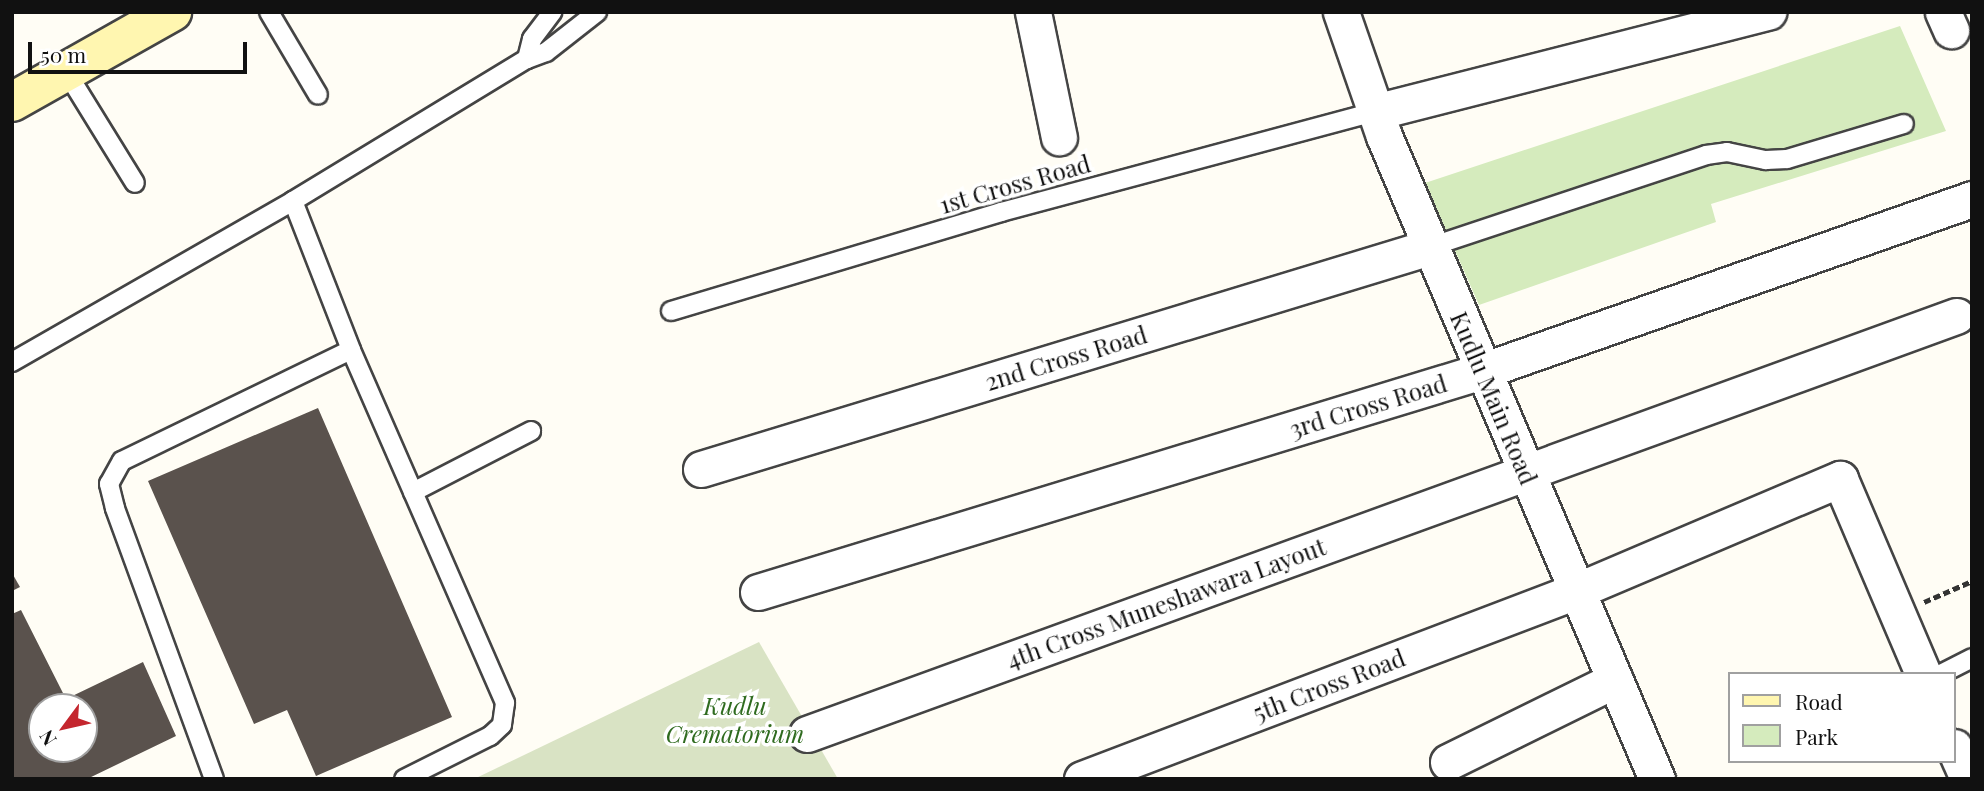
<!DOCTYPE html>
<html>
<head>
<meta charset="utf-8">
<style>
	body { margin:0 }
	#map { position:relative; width:1984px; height:791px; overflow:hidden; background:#fffdf5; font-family:"Playfair Display",serif }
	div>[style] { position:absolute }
	.green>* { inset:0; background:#d5ebbd }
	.cemetery>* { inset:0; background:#d9e3c4 }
	.building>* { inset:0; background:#5a524d }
	.path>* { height:4.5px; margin-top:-2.25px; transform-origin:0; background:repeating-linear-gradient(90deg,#333 0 7px,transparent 0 10.5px) }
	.roads { filter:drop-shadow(2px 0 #444) drop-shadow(-2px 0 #444) drop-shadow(0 2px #444) drop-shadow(0 -2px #444) }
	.lane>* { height:18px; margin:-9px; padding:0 9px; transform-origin:9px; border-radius:9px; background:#fff }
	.street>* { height:35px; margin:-17.5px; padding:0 17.5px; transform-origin:17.5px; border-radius:17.5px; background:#fff }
	.secondary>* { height:38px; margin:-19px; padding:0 19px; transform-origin:19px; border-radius:19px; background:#fff6b0 }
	span { translate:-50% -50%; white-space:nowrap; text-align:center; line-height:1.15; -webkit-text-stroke:7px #fff; paint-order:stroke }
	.street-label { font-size:24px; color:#111 }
	.park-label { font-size:24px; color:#2f6b1f; font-style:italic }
	.frame { position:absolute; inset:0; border:14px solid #111; pointer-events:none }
	.legend { position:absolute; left:1728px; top:672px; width:228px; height:91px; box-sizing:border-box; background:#fff; border:2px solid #a0a0a0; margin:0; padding:9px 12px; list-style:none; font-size:21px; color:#111 }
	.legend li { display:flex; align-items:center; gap:14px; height:35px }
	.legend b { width:35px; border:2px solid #a0a0a0 }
	.north { position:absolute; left:28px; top:693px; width:70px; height:70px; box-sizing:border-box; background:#fff; border:2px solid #a0a0a0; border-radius:50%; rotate:237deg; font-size:19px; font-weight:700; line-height:28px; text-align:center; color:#111 }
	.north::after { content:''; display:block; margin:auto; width:24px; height:32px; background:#c4262e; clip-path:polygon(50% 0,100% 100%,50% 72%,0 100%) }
	.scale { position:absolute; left:28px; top:42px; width:219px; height:32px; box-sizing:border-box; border:4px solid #111; border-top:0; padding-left:9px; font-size:21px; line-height:24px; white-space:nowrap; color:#111; -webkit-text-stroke:5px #fff; paint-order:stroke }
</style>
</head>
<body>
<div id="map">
	<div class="green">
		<i style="clip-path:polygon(1900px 26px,1946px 131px,1711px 204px,1716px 222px,1479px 305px,1425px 183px)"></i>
	</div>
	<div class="cemetery">
		<i style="clip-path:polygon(759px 642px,838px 779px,474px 779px)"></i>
	</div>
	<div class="building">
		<i style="clip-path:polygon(318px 408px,452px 717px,316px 776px,287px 710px,254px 724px,148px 481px)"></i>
		<i style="clip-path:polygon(12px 573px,20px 587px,12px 591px)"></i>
		<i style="clip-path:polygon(evenodd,21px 610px,66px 699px,143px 662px,176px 736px,87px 779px,12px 779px,12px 614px,21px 610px,42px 707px,84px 707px,84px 749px,42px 749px,42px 707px)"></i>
	</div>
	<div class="path">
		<i style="left:1924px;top:602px;width:52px;rotate:-23.6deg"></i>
	</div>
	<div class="roads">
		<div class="lane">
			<i style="left:269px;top:12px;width:96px;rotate:59.4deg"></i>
			<i style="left:527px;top:59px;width:21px;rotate:-76deg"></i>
			<i style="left:532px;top:39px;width:34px;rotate:-53deg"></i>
			<i style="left:67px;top:73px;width:129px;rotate:58.3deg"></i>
			<i style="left:293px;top:201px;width:160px;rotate:68.7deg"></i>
			<i style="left:351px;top:350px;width:385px;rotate:66.4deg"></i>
			<i style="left:505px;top:703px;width:22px;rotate:98deg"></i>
			<i style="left:502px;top:725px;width:16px;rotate:137deg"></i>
			<i style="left:490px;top:736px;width:96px;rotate:153.4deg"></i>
			<i style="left:1430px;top:247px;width:291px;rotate:-18.4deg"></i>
			<i style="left:1706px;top:155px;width:21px;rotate:-8deg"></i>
			<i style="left:1727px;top:152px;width:40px;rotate:12deg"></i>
			<i style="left:1766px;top:160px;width:21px;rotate:-3deg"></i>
			<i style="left:1787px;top:159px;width:122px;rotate:-16.7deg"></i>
			<i style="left:671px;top:311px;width:345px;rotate:-16.7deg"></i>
			<i style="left:1001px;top:212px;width:387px;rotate:-15deg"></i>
			<i style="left:12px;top:362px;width:324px;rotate:-29.8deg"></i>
			<i style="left:293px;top:201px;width:274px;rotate:-31.3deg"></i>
			<i style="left:527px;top:59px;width:20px;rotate:-20deg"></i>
			<i style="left:546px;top:52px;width:65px;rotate:-38.1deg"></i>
			<i style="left:413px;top:492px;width:133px;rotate:-27.3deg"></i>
			<i style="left:1941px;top:674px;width:35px;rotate:-27deg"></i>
			<i style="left:214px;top:779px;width:289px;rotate:-110.1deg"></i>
			<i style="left:115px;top:508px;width:25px;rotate:-104deg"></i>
			<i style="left:109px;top:484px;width:26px;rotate:-61deg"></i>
			<i style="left:122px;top:461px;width:254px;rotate:-25.9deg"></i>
		</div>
		<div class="street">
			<i style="left:1033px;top:12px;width:128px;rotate:78.3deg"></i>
			<i style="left:1341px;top:12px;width:131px;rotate:70.9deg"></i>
			<i style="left:1384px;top:136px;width:699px;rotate:67deg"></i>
			<i style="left:1943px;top:12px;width:20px;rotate:66deg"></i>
			<i style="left:1375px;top:112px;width:406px;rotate:-14.3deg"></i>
			<i style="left:701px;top:469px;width:762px;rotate:-16.94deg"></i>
			<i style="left:758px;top:592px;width:757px;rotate:-16.97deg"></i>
			<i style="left:1482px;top:371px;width:519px;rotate:-19.34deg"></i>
			<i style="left:807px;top:734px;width:1223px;rotate:-19.99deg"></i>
			<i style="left:1954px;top:747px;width:35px;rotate:66deg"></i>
			<i style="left:1448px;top:762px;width:186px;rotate:-26.2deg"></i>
			<i style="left:1082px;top:779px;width:529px;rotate:-20.84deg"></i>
			<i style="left:1576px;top:591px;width:287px;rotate:-23deg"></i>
			<i style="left:1840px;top:479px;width:212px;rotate:66.9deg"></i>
		</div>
		<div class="secondary">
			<i style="left:12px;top:102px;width:184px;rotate:-29.4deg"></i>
		</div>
	</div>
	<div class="street-label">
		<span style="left:1015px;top:184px;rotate:-16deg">1st Cross Road</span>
		<span style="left:1066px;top:358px;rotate:-17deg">2nd Cross Road</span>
		<span style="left:1494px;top:398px;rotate:67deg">Kudlu Main Road</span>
		<span style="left:1368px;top:406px;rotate:-17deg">3rd Cross Road</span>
		<span style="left:1166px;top:603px;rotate:-20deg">4th Cross Muneshawara Layout</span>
		<span style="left:1329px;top:685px;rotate:-21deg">5th Cross Road</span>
	</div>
	<div class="park-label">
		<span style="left:735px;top:720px">Kudlu<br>Crematorium</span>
	</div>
	<div class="frame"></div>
	<ul class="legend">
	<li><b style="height:9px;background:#fff6b0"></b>Road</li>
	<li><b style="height:19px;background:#d5ebbd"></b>Park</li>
	</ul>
	<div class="north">N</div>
	<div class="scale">50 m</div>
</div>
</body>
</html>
